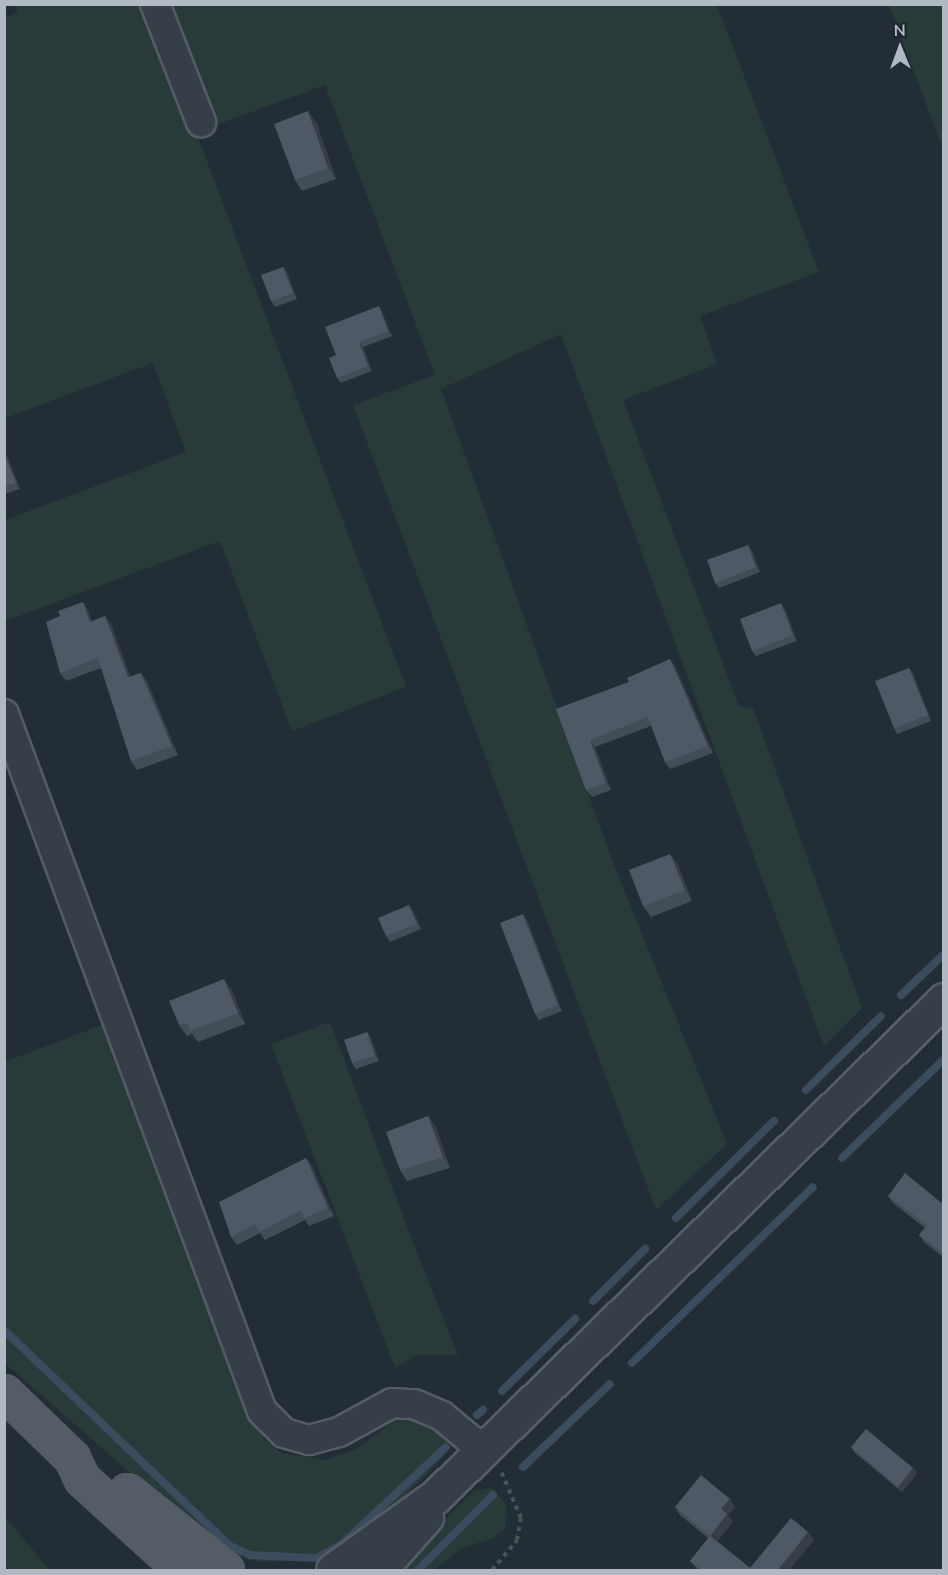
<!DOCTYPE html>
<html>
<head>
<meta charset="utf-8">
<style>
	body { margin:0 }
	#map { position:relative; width:948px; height:1575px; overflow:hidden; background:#232d36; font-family:Mulish,sans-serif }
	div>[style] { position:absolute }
	.green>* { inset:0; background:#283b39 }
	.stream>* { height:8px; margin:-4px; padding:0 4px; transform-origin:4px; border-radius:4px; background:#3a4c5e }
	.path>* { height:4px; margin-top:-2px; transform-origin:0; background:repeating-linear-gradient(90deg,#445657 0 4.5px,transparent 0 9px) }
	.roads { filter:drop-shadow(2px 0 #545c65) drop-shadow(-2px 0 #545c65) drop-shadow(0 2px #545c65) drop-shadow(0 -2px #545c65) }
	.minor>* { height:28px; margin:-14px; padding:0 14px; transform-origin:14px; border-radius:14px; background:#363e47 }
	.tertiary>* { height:33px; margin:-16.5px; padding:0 16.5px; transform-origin:16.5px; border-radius:16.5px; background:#363e47 }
	.primary>* { height:33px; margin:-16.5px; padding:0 16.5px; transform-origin:16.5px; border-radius:16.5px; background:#545d67 }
	.wall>* { inset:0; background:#434d57 }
	.shaded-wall>* { inset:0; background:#373e47 }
	.building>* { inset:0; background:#4e5965 }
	span { translate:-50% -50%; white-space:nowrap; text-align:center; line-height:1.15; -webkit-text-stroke:6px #1c232c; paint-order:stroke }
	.frame { position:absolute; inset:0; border:6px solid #b1b9c3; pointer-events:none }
	.north { position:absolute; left:870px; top:18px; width:60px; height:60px; -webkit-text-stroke:4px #1c232c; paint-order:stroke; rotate:359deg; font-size:16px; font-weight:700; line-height:24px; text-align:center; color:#b1b9c3 }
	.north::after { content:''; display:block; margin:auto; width:21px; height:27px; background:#b1b9c3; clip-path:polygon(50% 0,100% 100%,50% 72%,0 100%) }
</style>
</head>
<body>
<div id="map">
	<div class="green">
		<i style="clip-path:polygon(15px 5px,148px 5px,406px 687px,292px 731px,220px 541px,5px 621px,5px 520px,186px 452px,153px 363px,5px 418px,4px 18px,18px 13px)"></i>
		<i style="clip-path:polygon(165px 5px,717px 5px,819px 272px,700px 316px,717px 364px,623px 400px,739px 706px,753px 708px,862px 1008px,824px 1046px,561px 334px,441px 389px,613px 862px,727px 1144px,656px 1210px,353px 405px,435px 375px,325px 85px,210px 127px)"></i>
		<i style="clip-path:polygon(889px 5px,943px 5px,943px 149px)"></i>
		<i style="clip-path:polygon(330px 1022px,411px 1237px,458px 1355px,416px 1355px,395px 1368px,271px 1044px)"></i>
		<i style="clip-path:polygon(107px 1023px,264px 1439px,282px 1453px,325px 1460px,357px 1449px,394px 1421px,414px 1415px,427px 1419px,448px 1439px,444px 1456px,402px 1499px,330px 1558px,258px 1562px,218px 1550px,5px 1363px,4px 1062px)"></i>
		<i style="clip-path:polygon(492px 1488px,507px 1506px,505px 1529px,492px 1539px,463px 1547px,434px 1570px,395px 1570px,475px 1490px)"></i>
		<i style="clip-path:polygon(5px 1517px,50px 1570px,5px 1570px)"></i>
	</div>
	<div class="stream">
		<i style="left:901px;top:995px;width:59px;rotate:-43.6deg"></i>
		<i style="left:806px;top:1090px;width:105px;rotate:-44.6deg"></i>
		<i style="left:842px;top:1158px;width:142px;rotate:-44.1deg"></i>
		<i style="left:676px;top:1218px;width:138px;rotate:-44.7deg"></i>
		<i style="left:593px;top:1301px;width:74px;rotate:-45deg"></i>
		<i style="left:4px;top:1330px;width:313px;rotate:43.7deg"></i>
		<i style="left:230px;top:1546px;width:22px;rotate:24deg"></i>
		<i style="left:250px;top:1555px;width:67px;rotate:2.6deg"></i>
		<i style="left:317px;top:1558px;width:29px;rotate:-29deg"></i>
		<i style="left:342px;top:1544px;width:142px;rotate:-43deg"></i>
		<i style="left:632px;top:1363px;width:252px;rotate:-44.2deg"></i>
		<i style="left:502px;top:1391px;width:103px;rotate:-44.6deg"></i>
		<i style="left:477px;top:1415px;width:8px;rotate:-40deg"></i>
		<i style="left:523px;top:1467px;width:120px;rotate:-43.7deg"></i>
		<i style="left:418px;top:1570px;width:106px;rotate:-45deg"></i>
	</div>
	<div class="path">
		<i style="left:492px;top:1570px;width:39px;rotate:-50deg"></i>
		<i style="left:517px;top:1540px;width:22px;rotate:-80deg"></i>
		<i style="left:521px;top:1518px;width:51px;rotate:-113.1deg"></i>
	</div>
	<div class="roads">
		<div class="minor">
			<i style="left:155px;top:4px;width:127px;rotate:68.7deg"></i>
			<i style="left:4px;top:714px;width:743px;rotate:69.69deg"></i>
			<i style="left:262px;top:1411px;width:31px;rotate:45deg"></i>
			<i style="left:284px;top:1433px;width:26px;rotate:16deg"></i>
			<i style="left:309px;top:1440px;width:31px;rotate:-15deg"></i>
			<i style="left:339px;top:1432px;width:60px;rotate:-28.7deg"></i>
			<i style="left:392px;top:1403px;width:22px;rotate:3deg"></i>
			<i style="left:414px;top:1404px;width:30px;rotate:23deg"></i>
			<i style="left:442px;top:1416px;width:53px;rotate:39.7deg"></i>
		</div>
		<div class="tertiary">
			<i style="left:333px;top:1570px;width:127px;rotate:-35.7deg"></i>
			<i style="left:436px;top:1496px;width:710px;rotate:-44.32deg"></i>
			<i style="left:379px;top:1570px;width:71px;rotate:-48.4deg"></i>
		</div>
		<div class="primary">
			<i style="left:4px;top:1392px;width:95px;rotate:44.1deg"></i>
			<i style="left:72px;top:1458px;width:23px;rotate:65deg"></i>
			<i style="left:82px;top:1479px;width:135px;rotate:42.3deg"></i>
			<i style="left:127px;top:1491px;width:127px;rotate:38.6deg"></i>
		</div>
	</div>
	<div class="wall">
		<i style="clip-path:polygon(316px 122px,336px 179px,302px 191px,295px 180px)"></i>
		<i style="clip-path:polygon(283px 267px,287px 272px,297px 299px,275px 307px,271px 301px)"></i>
		<i style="clip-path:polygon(379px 306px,382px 312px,392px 336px,363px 347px,372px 371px,341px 383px,337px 378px,336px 355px)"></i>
		<i style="clip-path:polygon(4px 448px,20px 489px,4px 494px)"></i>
		<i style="clip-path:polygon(748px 545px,752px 550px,760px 572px,719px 588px,715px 583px)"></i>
		<i style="clip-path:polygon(83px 602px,88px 611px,92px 621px,105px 616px,111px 624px,130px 676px,147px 681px,178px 755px,137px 770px,131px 761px,101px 668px,66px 681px,60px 673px)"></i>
		<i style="clip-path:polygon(785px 609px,797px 641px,756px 656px,752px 651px)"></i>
		<i style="clip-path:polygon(670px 659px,675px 666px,713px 753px,670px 769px,665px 762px,651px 726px,595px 747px,611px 790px,592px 797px,586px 790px,556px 709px,629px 682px)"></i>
		<i style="clip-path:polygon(909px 668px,913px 673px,931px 721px,897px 734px,894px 728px)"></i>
		<i style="clip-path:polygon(670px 854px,678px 865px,692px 901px,651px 917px,643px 906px)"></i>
		<i style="clip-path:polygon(413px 910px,421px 929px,390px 942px,386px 936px)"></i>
		<i style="clip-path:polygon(527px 920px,562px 1011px,539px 1020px,535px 1014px)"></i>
		<i style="clip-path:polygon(232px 990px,245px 1024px,198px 1042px,192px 1034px,187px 1036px,179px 1025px)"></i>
		<i style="clip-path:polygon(367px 1032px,371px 1038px,379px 1061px,356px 1069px,352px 1063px)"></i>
		<i style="clip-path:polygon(428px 1116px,436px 1127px,450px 1168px,407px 1181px,400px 1170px)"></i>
		<i style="clip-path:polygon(306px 1158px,312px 1166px,334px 1216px,309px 1226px,305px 1220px,265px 1240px,260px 1233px,237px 1245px,231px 1237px)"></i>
		<i style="clip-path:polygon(888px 1196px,944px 1205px,944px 1258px,925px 1243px,919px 1235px,925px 1228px,894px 1204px)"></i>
		<i style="clip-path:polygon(851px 1447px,913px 1468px,917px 1474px,902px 1492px,854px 1452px)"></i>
		<i style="clip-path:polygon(675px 1507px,735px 1507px,728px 1515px,733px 1522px,717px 1541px,750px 1568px,808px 1532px,814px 1540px,789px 1570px,698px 1570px,690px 1561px,708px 1538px,680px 1515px)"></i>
	</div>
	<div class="shaded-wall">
		<i style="clip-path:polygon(308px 111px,316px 122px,336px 179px,328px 168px)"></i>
		<i style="clip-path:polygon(283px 267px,287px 272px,297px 299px,293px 293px)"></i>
		<i style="clip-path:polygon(379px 306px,382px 312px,392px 336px,388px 331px)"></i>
		<i style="clip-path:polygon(359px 342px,363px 347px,372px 371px,368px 366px)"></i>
		<i style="clip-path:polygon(4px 448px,20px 489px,16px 483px,4px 453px)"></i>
		<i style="clip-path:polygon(748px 545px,752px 550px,760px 572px,756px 567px)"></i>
		<i style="clip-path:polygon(83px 602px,88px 611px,96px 630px,90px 622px)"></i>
		<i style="clip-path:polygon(781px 603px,785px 609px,797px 641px,793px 635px)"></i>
		<i style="clip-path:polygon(105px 616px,111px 624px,134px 686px,128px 677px)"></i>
		<i style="clip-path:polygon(670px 659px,675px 666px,713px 753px,708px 746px)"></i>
		<i style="clip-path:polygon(909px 668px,913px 673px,931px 721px,928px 715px)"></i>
		<i style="clip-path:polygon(141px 673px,147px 681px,178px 755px,172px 746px)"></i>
		<i style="clip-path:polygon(590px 740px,595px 747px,611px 790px,606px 783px)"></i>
		<i style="clip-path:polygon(670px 854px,678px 865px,692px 901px,685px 890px)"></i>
		<i style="clip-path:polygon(409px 905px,413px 910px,421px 929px,417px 924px)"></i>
		<i style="clip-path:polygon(523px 914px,527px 920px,562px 1011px,558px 1005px)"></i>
		<i style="clip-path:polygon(224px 979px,232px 990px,245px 1024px,238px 1013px)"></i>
		<i style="clip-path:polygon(367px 1032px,371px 1038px,379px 1061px,375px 1055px)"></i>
		<i style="clip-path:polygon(428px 1116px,436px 1127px,450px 1168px,443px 1157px)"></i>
		<i style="clip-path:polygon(306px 1158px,312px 1166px,334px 1216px,328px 1208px)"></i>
		<i style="clip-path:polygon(913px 1468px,917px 1474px,902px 1492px,898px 1487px)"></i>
		<i style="clip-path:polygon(730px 1499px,735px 1507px,728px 1515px,733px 1522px,716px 1543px,710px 1536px,721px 1509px)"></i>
		<i style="clip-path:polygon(808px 1532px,814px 1540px,789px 1570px,778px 1570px)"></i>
	</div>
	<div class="building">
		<i style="clip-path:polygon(308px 111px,328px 168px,295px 180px,274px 124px)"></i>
		<i style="clip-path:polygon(283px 267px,293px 293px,271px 301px,261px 275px)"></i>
		<i style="clip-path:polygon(379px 306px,388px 331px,359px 342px,368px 366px,337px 378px,329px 358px,336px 355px,325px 327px)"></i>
		<i style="clip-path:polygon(4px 453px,16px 483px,4px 487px)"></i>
		<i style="clip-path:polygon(748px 545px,756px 567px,715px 583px,707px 560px)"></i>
		<i style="clip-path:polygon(83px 602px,90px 622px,105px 616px,128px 677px,141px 673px,172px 746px,131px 761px,98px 658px,60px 673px,46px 622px,60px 616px,58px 611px)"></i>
		<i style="clip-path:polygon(781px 603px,793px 635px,752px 651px,740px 619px)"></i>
		<i style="clip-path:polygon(670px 659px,708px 746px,665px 762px,648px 717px,590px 740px,606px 783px,586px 790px,556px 709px,629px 682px,627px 678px)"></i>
		<i style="clip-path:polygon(909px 668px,928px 715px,894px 728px,875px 681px)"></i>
		<i style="clip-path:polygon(670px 854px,685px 890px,643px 906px,629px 870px)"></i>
		<i style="clip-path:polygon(409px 905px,417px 924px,386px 936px,378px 918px)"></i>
		<i style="clip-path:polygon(523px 914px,558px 1005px,535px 1014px,500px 923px)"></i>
		<i style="clip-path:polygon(224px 979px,238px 1013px,190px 1031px,187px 1023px,179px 1025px,169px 1001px)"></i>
		<i style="clip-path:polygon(367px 1032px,375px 1055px,352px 1063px,344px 1040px)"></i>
		<i style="clip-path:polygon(428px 1116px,443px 1157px,400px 1170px,386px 1132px)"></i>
		<i style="clip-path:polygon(306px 1158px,328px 1208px,304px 1218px,301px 1210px,259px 1232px,255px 1224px,231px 1237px,219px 1202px)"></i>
		<i style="clip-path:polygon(905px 1173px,944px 1205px,944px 1254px,919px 1235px,927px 1225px,888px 1196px)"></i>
		<i style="clip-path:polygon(866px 1429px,913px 1468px,898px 1487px,851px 1447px)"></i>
		<i style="clip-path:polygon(701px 1475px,730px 1499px,721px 1509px,727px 1514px,710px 1536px,750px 1568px,791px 1518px,808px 1532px,778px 1570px,702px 1570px,690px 1561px,710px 1536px,675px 1507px)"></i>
	</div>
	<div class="frame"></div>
	<div class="north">N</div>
</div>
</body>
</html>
